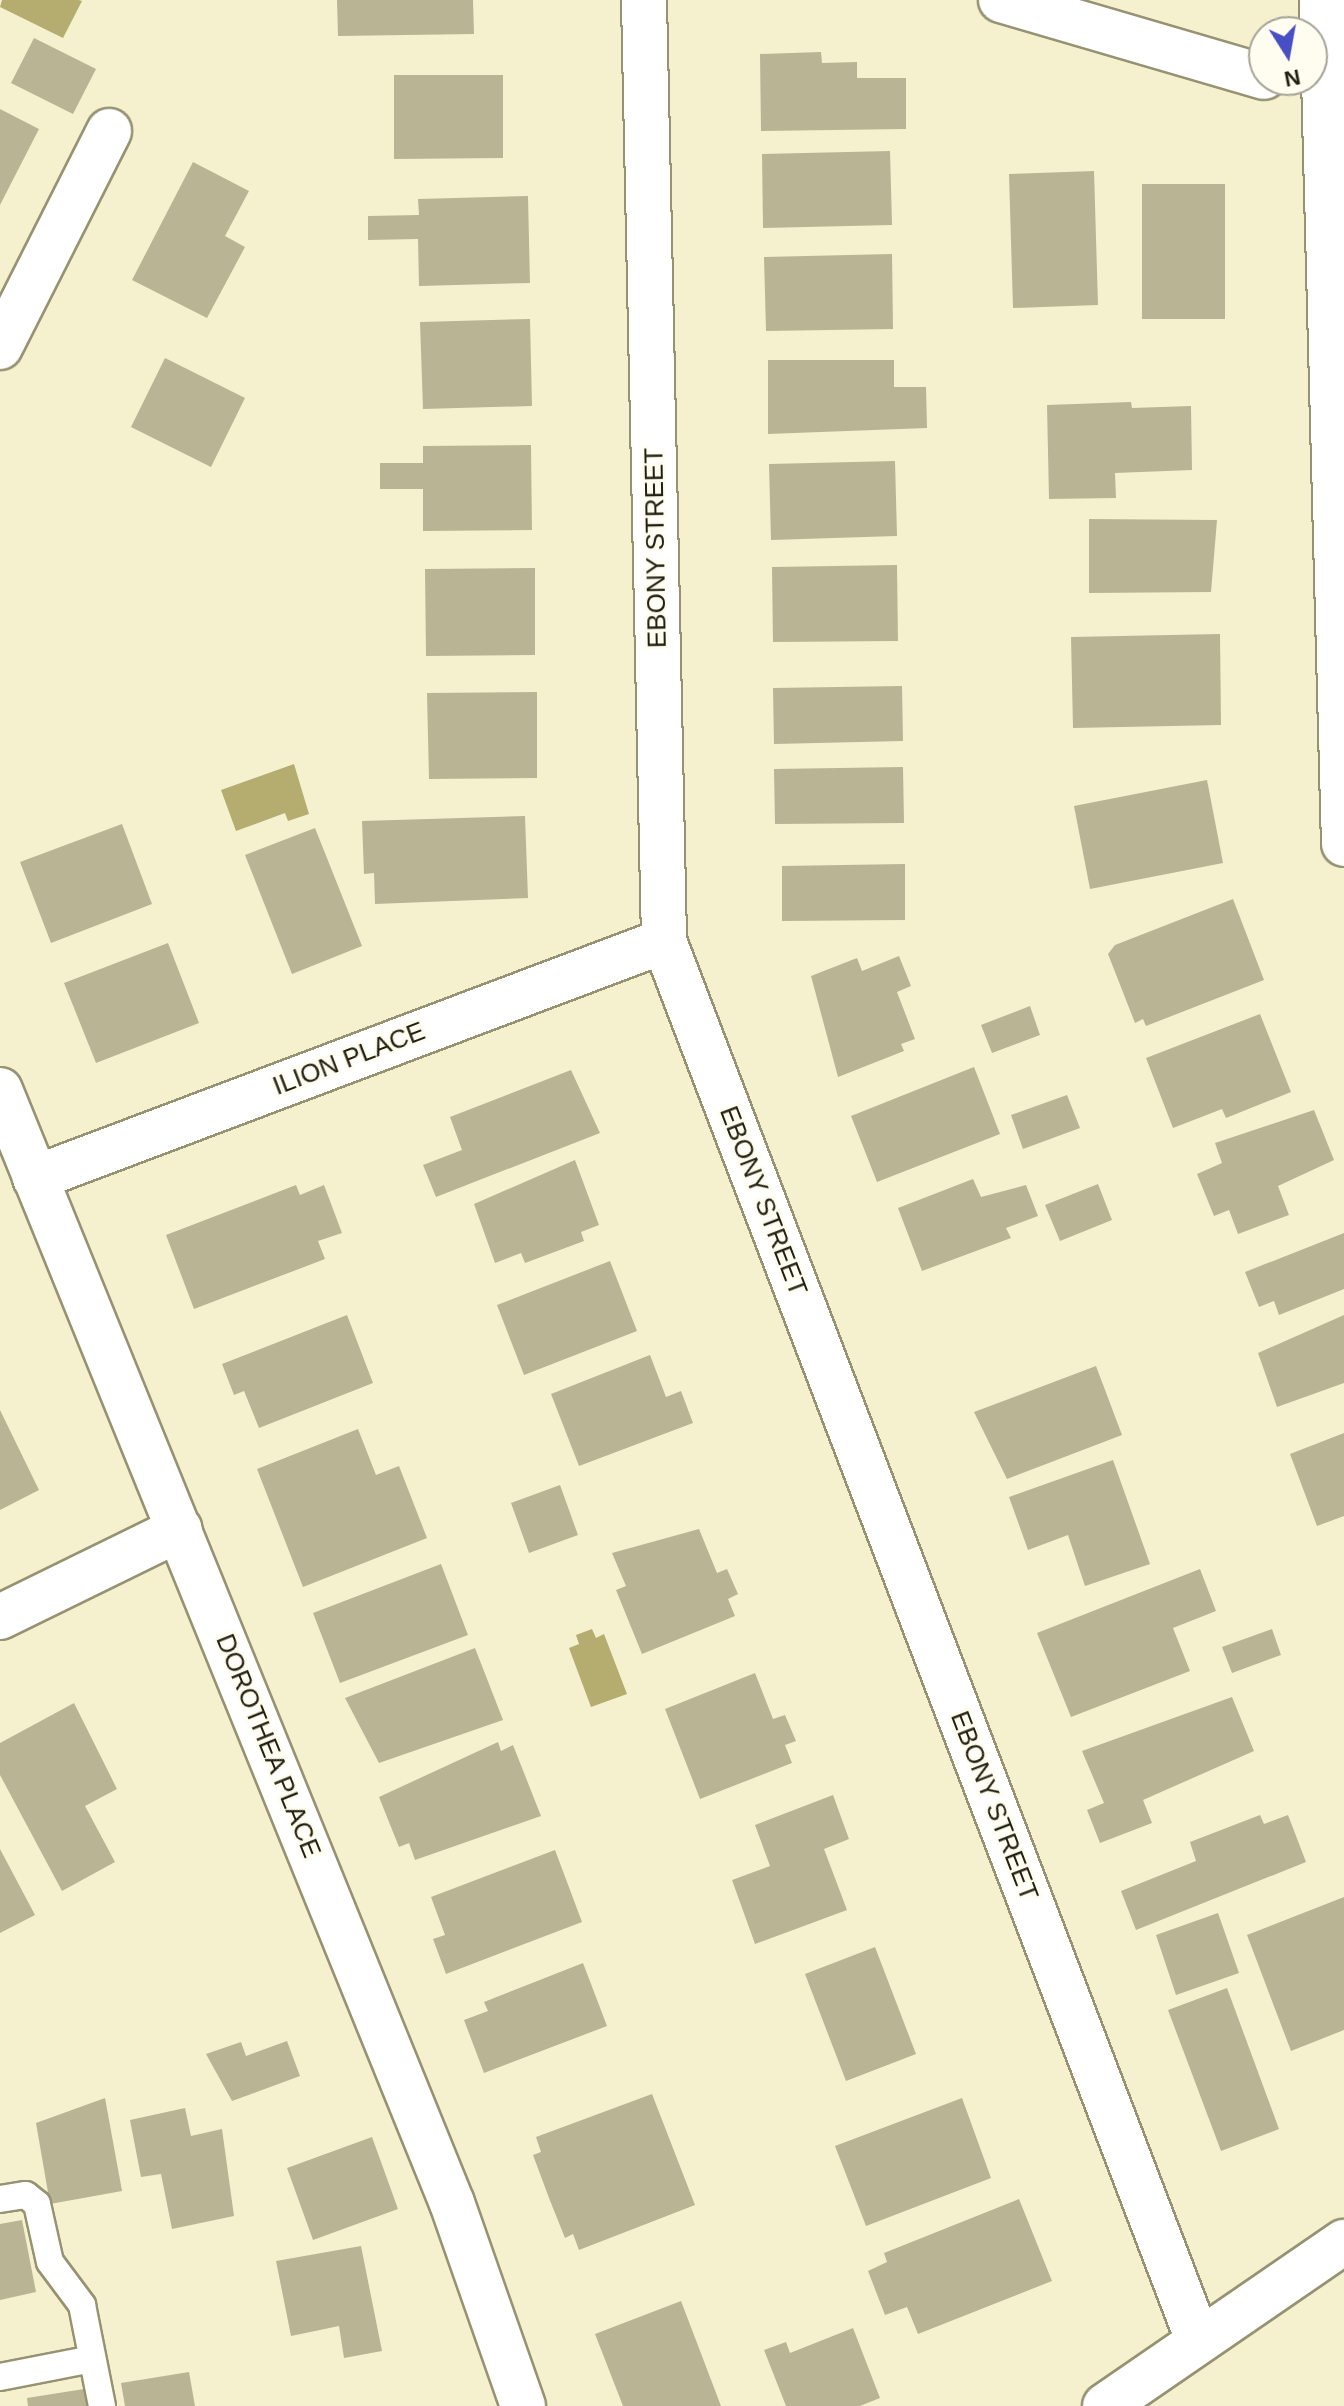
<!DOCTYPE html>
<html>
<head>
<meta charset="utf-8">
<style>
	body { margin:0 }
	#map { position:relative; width:1344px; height:2406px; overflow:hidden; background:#f5f1cf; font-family:Arial,sans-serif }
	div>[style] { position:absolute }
	.water>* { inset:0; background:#b5ad70 }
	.building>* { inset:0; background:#b9b594 }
	.roads { filter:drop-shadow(2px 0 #969272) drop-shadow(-2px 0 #969272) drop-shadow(0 2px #969272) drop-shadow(0 -2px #969272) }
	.service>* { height:26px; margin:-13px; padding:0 13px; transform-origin:13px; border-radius:13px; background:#fff }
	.minor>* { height:44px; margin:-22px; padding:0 22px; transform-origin:22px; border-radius:22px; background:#fff }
	.tertiary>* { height:44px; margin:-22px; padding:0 22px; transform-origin:22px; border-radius:22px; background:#fff }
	span { translate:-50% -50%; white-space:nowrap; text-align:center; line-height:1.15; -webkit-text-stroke:6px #fffdf0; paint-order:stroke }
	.street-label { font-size:26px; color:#201f12 }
	.north { position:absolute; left:1248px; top:16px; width:80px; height:80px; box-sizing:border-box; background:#fffdf0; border:2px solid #a6a497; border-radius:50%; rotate:169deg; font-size:22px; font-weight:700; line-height:32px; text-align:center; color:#201f12 }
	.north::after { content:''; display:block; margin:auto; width:28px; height:36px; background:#484ec3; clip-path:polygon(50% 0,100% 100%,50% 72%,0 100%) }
</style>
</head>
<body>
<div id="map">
	<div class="water">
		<i style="clip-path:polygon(2px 0,79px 0,82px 1px,63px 38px,0 7px)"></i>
		<i style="clip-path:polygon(294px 764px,309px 814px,288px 821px,285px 813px,236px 831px,221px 790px)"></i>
		<i style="clip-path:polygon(592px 1629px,596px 1638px,604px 1634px,627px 1694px,591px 1707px,569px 1648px,579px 1644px,576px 1635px)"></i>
	</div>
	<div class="building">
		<i style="clip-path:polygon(337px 0,473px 0,474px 34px,338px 36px)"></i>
		<i style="clip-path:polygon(34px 38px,96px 69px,73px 114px,11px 83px)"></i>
		<i style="clip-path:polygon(821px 52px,822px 63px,857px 62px,857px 78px,906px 78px,906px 129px,761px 131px,760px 54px)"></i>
		<i style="clip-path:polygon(394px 75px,503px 75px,503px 158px,394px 159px)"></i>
		<i style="clip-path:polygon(0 109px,39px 129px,0 205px)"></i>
		<i style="clip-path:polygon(890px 151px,892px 225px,763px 228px,762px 154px)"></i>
		<i style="clip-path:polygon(193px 162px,249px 191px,225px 236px,245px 247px,207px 318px,132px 280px)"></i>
		<i style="clip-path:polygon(1094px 171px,1098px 305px,1013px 308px,1009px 174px)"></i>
		<i style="clip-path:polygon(1142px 184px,1225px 184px,1225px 319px,1142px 319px)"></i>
		<i style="clip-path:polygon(528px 196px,530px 283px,419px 286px,418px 239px,368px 240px,368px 216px,419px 215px,418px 199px)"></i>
		<i style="clip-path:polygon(892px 254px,893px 329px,766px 331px,764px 257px)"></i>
		<i style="clip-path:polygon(530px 319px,532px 406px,423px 409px,420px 322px)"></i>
		<i style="clip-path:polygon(165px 358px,245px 398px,211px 467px,131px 427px)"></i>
		<i style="clip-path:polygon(768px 360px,894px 360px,894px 387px,926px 387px,927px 428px,768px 434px)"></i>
		<i style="clip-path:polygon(1131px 402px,1132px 408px,1191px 406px,1192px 470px,1115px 473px,1116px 498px,1049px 499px,1047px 405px)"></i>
		<i style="clip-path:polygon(531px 445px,532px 530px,423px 531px,423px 489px,380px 489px,380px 463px,423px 463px,423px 446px)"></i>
		<i style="clip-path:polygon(895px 461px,897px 536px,771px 540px,769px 464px)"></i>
		<i style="clip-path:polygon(1089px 519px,1217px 520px,1211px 592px,1089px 593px)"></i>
		<i style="clip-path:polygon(897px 565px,898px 641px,773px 642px,772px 567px)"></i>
		<i style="clip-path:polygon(535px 568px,535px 655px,426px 656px,425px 569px)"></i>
		<i style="clip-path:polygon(1220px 634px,1221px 725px,1073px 728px,1071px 637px)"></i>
		<i style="clip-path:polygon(902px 686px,903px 741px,774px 744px,773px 688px)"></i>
		<i style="clip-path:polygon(537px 692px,537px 778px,429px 779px,427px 693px)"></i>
		<i style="clip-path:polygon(903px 767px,904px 823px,775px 824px,774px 769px)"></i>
		<i style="clip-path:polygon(1207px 780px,1223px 863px,1090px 889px,1074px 806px)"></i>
		<i style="clip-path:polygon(525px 816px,528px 898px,375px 904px,374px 873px,364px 874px,362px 821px)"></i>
		<i style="clip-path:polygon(122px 824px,152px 904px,51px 943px,20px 862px)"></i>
		<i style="clip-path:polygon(315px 828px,362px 946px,292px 974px,245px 855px)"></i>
		<i style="clip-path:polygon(905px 864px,905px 920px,782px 921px,782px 866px)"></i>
		<i style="clip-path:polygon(1233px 899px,1264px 980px,1146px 1026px,1143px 1019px,1135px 1023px,1108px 954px,1115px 945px)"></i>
		<i style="clip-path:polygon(168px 943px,199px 1023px,96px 1063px,64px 983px)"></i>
		<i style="clip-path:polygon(899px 956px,911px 986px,897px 992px,915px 1039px,901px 1044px,904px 1051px,838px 1077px,811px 976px,857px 958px,862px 971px)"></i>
		<i style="clip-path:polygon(1030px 1006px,1040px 1035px,992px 1053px,981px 1025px)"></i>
		<i style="clip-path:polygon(1260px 1014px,1291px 1092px,1226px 1118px,1222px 1109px,1173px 1128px,1146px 1058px)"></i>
		<i style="clip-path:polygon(974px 1067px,1000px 1134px,877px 1182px,851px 1116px)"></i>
		<i style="clip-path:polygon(571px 1070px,600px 1133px,436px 1197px,423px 1165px,462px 1150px,450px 1117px)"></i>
		<i style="clip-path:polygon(1067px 1095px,1080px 1128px,1023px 1149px,1011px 1115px)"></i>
		<i style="clip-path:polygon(1314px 1110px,1334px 1160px,1278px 1186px,1289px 1215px,1238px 1234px,1229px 1210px,1214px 1216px,1197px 1174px,1222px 1163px,1215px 1143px)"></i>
		<i style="clip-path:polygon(575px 1160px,599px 1225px,581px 1232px,584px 1241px,525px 1263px,521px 1253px,495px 1263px,474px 1204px)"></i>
		<i style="clip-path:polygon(973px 1179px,981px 1197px,1026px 1185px,1038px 1216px,1006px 1228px,1011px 1238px,922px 1271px,898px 1208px)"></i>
		<i style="clip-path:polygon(1098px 1184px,1112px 1220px,1060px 1241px,1045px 1205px)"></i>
		<i style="clip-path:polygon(296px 1185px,300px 1195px,324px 1185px,342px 1233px,318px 1241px,325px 1259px,194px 1309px,166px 1235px)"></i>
		<i style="clip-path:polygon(1344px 1233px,1344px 1289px,1279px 1315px,1274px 1301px,1259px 1307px,1245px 1272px)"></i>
		<i style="clip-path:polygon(610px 1261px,637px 1331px,524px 1375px,497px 1305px)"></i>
		<i style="clip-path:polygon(347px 1315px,373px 1383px,259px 1428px,244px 1391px,234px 1395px,222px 1364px)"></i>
		<i style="clip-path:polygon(1344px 1315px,1344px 1383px,1277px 1407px,1258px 1353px)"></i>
		<i style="clip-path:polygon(650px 1355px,666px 1397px,681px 1391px,693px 1423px,579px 1466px,551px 1394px)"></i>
		<i style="clip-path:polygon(1096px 1366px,1122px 1435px,1007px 1479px,974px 1412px)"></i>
		<i style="clip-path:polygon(0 1410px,39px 1490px,0 1510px)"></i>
		<i style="clip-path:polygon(358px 1429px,376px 1475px,399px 1466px,427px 1538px,303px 1587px,257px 1469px)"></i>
		<i style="clip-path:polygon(1344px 1433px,1344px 1516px,1317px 1526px,1290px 1454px)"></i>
		<i style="clip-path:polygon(1113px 1460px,1150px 1564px,1085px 1586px,1068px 1535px,1028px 1550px,1009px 1497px)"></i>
		<i style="clip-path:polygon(560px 1485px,578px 1535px,529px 1553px,511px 1503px)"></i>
		<i style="clip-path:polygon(699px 1529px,717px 1573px,727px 1569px,738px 1594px,728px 1599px,735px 1616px,642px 1654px,616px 1590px,626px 1586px,612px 1553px)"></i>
		<i style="clip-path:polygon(441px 1564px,468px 1635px,340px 1683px,313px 1613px)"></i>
		<i style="clip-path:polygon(1200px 1569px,1216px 1611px,1173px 1628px,1190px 1671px,1071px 1717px,1037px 1633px)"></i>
		<i style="clip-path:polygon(1272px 1629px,1281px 1655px,1232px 1673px,1222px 1647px)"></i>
		<i style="clip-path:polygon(475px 1648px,503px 1720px,379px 1763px,345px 1698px)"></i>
		<i style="clip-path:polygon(755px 1673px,773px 1719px,785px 1715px,796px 1741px,785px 1745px,792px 1763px,700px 1799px,665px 1709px)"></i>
		<i style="clip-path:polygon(1232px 1697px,1254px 1751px,1143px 1800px,1152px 1823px,1100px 1843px,1087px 1810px,1104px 1803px,1082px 1751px)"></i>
		<i style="clip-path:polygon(74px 1703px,117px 1789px,85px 1806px,115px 1862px,62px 1891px,0 1775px,0 1743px)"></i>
		<i style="clip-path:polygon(498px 1742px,501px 1751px,513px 1745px,541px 1816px,415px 1860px,409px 1843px,399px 1847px,379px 1797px)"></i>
		<i style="clip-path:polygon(833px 1795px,849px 1839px,824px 1849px,847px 1910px,755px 1944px,732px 1880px,770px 1866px,755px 1825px)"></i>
		<i style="clip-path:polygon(1260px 1815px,1264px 1824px,1288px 1815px,1306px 1862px,1136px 1930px,1121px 1891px,1196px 1861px,1190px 1842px)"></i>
		<i style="clip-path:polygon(0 1849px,35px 1915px,0 1933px)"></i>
		<i style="clip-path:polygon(555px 1850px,582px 1922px,446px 1974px,433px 1939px,445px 1935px,431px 1897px)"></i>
		<i style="clip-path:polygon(1344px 1897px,1344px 2030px,1291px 2051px,1247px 1935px)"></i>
		<i style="clip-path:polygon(1218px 1913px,1239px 1973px,1176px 1995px,1156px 1935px)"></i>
		<i style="clip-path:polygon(875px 1947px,916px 2054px,846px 2081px,805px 1974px)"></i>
		<i style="clip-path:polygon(583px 1963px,607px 2026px,484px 2073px,464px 2020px,488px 2011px,484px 2002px)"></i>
		<i style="clip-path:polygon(1227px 1988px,1279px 2129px,1221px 2151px,1168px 2010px)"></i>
		<i style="clip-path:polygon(287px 2041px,300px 2076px,232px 2101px,206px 2054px,241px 2042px,246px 2056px)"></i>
		<i style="clip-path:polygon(652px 2094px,695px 2205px,579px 2250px,573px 2234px,565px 2238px,549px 2198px,533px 2155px,541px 2152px,536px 2137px)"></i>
		<i style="clip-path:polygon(105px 2098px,122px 2191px,50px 2204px,36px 2123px)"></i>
		<i style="clip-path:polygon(962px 2098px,991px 2178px,866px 2226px,835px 2146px)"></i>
		<i style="clip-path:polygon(185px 2108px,191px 2136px,222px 2129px,234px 2216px,172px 2229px,161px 2174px,141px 2177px,130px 2120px)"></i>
		<i style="clip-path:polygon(372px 2137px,398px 2209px,313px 2240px,287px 2168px)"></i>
		<i style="clip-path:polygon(1019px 2199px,1052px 2281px,918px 2334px,907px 2307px,885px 2315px,868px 2271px,887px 2262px,884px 2253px)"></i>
		<i style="clip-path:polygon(22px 2220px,36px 2292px,0 2300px,0 2224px)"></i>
		<i style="clip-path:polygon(361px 2246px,382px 2351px,344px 2358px,339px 2326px,291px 2336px,276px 2261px)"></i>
		<i style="clip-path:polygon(681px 2301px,721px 2406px,623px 2406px,595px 2334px)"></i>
		<i style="clip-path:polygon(853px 2328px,880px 2398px,860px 2406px,786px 2406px,764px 2350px,786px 2342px,790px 2353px)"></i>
		<i style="clip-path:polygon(189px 2372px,195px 2406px,125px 2406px,121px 2383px)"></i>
		<i style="clip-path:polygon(84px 2389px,87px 2406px,28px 2406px,27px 2398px)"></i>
	</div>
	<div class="roads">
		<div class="service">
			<i style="left:0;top:2199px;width:26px;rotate:-9deg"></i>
			<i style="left:26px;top:2195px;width:14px;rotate:39deg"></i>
			<i style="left:37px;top:2204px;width:59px;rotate:77.4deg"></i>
			<i style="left:50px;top:2262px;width:54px;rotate:53.3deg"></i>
			<i style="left:82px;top:2305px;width:103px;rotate:78.8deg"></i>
			<i style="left:0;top:2377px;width:94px;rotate:-11.1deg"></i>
		</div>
		<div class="minor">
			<i style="left:644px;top:0;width:941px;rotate:88.78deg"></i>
			<i style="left:664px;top:941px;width:1497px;rotate:69.11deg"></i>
			<i style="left:1001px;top:0;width:274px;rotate:16.3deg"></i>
			<i style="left:1322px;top:0;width:844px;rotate:88.51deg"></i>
			<i style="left:0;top:347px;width:242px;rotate:-63.2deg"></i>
			<i style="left:0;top:1090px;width:1201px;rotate:67.9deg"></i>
			<i style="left:452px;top:2203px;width:215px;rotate:70.7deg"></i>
			<i style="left:35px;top:1178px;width:672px;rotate:-20.65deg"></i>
			<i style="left:0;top:1617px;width:200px;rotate:-26.1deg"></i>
		</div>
		<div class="tertiary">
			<i style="left:1105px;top:2406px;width:290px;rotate:-34.5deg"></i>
		</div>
	</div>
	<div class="street-label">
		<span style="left:656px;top:548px;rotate:-91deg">EBONY STREET</span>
		<span style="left:349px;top:1059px;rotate:-21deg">ILION PLACE</span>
		<span style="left:763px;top:1201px;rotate:69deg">EBONY STREET</span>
		<span style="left:268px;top:1746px;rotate:68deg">DOROTHEA PLACE</span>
		<span style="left:994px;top:1806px;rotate:69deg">EBONY STREET</span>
	</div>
	<div class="north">N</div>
</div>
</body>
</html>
